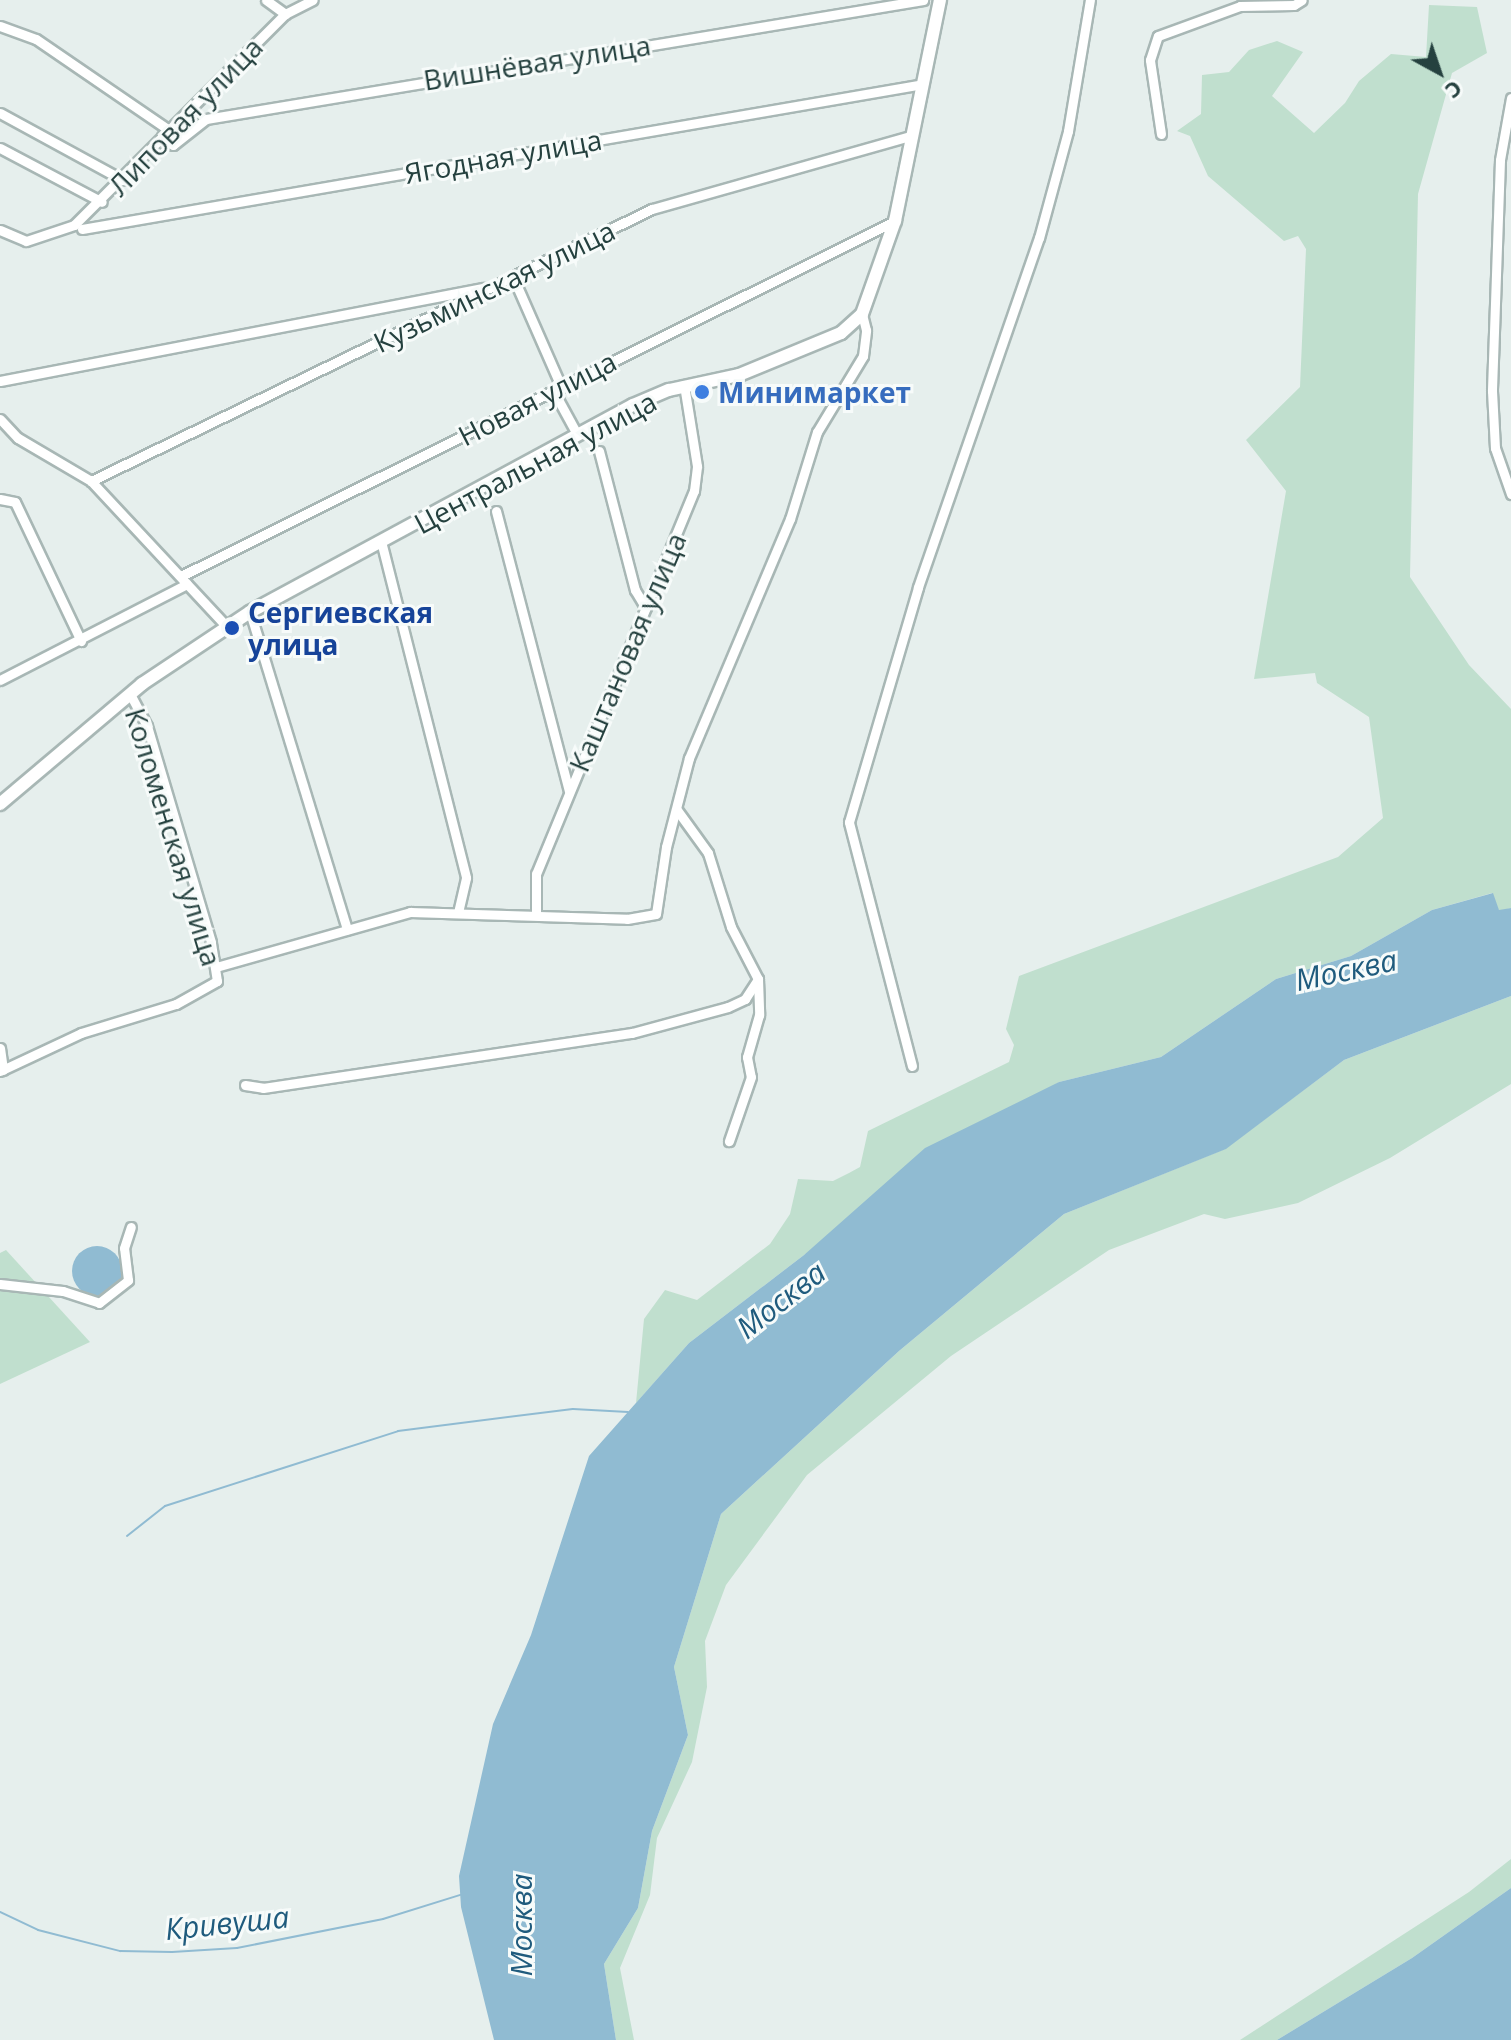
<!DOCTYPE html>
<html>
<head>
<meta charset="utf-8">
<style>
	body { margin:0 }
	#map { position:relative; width:1511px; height:2040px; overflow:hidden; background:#e6efed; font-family:"Open Sans",sans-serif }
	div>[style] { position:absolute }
	.green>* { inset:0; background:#c0dfce }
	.water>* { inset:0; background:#90bbd2 }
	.round { border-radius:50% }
	.stream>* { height:2px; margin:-1px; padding:0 1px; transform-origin:1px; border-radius:1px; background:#90bbd2 }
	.roads { filter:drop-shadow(2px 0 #a8b7b5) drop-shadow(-2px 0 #a8b7b5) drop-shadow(0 2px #a8b7b5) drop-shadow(0 -2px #a8b7b5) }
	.street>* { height:9px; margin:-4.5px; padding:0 4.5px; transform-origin:4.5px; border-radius:4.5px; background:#fff }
	.secondary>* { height:12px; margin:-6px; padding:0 6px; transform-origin:6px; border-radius:6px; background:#fff }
	.dots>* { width:22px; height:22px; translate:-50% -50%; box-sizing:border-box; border:4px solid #f7fbfa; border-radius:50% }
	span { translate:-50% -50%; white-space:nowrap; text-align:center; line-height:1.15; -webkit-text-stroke:6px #f7fbfa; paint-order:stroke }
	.street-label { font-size:28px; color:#25413f }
	.shop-label { font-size:28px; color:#366cbe; font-weight:700 }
	.left { translate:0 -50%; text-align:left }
	.transit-label { font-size:28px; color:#164399; font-weight:700 }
	.water-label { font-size:30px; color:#1f5b7d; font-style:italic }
	.north { position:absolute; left:1399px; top:32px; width:80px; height:80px; -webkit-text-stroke:6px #f7fbfa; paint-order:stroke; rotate:140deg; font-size:22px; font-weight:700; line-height:32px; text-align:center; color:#25413f }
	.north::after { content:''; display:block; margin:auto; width:28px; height:36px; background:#25413f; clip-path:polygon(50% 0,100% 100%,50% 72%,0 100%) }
</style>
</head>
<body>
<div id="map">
	<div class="green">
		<i style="clip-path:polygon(1429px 5px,1477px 7px,1487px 53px,1452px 73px,1418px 194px,1410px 577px,1469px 665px,1511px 709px,1511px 908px,1499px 911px,1492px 893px,1432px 910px,1351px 956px,1276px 979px,1161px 1057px,1059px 1082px,804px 1255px,689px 1343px,636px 1403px,644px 1319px,665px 1290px,697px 1300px,770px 1244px,790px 1214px,798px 1179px,833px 1181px,849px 1173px,860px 1167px,868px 1131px,1009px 1062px,1014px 1045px,1006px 1029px,1019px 976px,1338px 857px,1383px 818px,1369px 717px,1317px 683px,1315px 673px,1254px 679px,1286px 491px,1246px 440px,1300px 387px,1306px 249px,1298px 236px,1284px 241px,1208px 176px,1190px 136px,1177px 131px,1201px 114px,1202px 75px,1229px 72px,1249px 50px,1277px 41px,1303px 52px,1272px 96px,1314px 133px,1345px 103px,1359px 81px,1391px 54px,1426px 57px)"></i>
		<i style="clip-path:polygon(1511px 996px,1511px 1084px,1390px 1158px,1298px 1203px,1225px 1219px,1204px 1214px,1109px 1250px,951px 1356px,807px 1475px,726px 1585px,705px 1641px,707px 1687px,692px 1762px,657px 1838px,650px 1895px,620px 1968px,634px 2040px,616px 2040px,604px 1964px,638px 1908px,652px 1831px,688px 1735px,674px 1667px,721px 1514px,899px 1351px,1064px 1214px,1225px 1149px,1344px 1060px)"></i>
		<i style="clip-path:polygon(6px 1250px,90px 1342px,0 1384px,0 1253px)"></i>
		<i style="clip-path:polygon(1511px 1859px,1511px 1888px,1412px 1958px,1277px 2040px,1240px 2040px,1469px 1892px)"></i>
	</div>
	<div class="water">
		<i style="clip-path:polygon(1493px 893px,1499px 910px,1511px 908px,1511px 996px,1344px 1060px,1226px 1149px,1064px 1214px,899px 1351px,721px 1514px,674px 1667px,688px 1735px,652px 1831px,638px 1908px,604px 1964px,616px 2040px,494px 2040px,461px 1907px,459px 1876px,493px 1724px,531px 1635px,589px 1456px,689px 1343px,804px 1255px,925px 1148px,1059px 1082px,1161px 1057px,1276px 979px,1351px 956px,1432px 910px)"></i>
		<i class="round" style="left:72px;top:1246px;width:50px;height:50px"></i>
		<i style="clip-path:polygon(1511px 1888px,1511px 2040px,1277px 2040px,1412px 1958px)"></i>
	</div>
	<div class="stream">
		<i style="left:127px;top:1536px;width:48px;rotate:-38.3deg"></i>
		<i style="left:165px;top:1506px;width:245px;rotate:-17.8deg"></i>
		<i style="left:398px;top:1431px;width:176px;rotate:-7.2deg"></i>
		<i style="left:573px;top:1409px;width:55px;rotate:3.1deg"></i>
		<i style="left:0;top:1912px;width:42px;rotate:25.3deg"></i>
		<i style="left:38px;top:1930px;width:85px;rotate:14.4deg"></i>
		<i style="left:120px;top:1951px;width:52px;rotate:1.1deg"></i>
		<i style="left:172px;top:1952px;width:65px;rotate:-3.5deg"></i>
		<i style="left:237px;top:1948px;width:149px;rotate:-11.2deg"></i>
		<i style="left:383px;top:1919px;width:81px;rotate:-17.3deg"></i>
	</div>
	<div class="roads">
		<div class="street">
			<i style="left:266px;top:0;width:24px;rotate:36deg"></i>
			<i style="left:0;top:26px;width:38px;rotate:20deg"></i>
			<i style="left:36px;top:39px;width:158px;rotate:34.4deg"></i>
			<i style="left:1511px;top:98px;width:63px;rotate:100.1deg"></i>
			<i style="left:1500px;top:160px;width:231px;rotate:92deg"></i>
			<i style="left:1492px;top:391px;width:57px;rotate:87deg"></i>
			<i style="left:1495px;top:448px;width:49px;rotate:70.8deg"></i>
			<i style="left:0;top:113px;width:140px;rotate:28.6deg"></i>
			<i style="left:1161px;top:134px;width:75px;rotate:-98.5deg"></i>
			<i style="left:1150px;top:60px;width:25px;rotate:-72deg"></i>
			<i style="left:1158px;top:36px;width:87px;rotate:-20.1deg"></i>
			<i style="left:1240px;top:6px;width:54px;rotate:-1.1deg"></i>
			<i style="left:1294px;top:5px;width:9px;rotate:-32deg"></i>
			<i style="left:162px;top:136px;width:14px;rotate:39deg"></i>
			<i style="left:173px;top:145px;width:42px;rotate:-38.2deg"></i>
			<i style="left:206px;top:119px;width:727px;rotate:-9.42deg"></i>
			<i style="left:0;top:148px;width:115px;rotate:27.9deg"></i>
			<i style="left:82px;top:229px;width:853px;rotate:-9.78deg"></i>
			<i style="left:0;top:230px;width:28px;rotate:23deg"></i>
			<i style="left:26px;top:241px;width:51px;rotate:-18.4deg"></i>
			<i style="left:74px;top:225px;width:298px;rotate:-45deg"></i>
			<i style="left:285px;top:14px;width:31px;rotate:-27deg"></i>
			<i style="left:513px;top:277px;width:117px;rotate:66.3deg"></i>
			<i style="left:0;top:381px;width:493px;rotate:-10.9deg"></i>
			<i style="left:553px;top:390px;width:50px;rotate:61.4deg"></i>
			<i style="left:0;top:419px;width:26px;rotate:47deg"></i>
			<i style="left:18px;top:438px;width:85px;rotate:30.5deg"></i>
			<i style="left:91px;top:481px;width:198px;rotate:47deg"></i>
			<i style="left:599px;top:451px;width:144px;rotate:75.5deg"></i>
			<i style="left:635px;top:590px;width:21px;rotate:59deg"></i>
			<i style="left:91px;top:481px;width:623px;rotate:-25.87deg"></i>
			<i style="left:652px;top:209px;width:271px;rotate:-15.8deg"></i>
			<i style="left:0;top:499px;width:15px;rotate:11deg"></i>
			<i style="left:15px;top:502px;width:154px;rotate:64.6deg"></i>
			<i style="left:496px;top:511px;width:289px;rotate:75.4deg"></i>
			<i style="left:382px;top:545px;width:343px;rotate:75.8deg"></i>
			<i style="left:466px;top:878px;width:36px;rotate:103deg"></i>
			<i style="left:181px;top:576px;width:797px;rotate:-26.44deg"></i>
			<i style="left:250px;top:612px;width:332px;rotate:73deg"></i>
			<i style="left:0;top:680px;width:210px;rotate:-27.2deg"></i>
			<i style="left:677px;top:810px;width:53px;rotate:54.2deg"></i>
			<i style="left:708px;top:853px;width:77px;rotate:72.7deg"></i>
			<i style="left:731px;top:927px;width:59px;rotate:62.6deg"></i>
			<i style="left:758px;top:979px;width:36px;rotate:88deg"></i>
			<i style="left:759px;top:1015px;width:44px;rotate:105.9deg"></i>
			<i style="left:747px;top:1057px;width:20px;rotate:79deg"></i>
			<i style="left:751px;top:1077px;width:68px;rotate:109deg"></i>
			<i style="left:536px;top:915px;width:41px;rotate:-90deg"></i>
			<i style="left:536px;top:874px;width:414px;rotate:-67.6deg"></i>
			<i style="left:694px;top:491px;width:25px;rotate:-83deg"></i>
			<i style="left:697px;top:466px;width:82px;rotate:-99.1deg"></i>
			<i style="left:216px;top:967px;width:202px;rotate:-15.8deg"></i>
			<i style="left:410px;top:912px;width:217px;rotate:1.8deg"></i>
			<i style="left:627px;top:919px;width:29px;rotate:-10deg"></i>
			<i style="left:656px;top:914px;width:68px;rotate:-81.5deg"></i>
			<i style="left:666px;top:847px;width:92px;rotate:-75.5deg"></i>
			<i style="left:689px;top:758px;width:259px;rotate:-67.1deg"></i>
			<i style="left:790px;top:519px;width:91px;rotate:-72.8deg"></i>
			<i style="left:817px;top:432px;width:89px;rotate:-58.8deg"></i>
			<i style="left:863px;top:356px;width:26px;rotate:-83deg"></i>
			<i style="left:866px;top:330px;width:16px;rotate:-104deg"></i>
			<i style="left:0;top:1048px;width:22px;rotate:82deg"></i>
			<i style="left:912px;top:1066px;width:252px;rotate:-104.5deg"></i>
			<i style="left:849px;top:822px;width:245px;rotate:-73.6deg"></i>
			<i style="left:918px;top:587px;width:369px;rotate:-70.9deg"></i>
			<i style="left:1039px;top:238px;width:111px;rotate:-74.8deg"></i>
			<i style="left:1068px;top:131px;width:133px;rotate:-80.5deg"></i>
			<i style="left:0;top:1071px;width:89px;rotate:-25.1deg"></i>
			<i style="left:81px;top:1033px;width:99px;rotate:-17deg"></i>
			<i style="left:176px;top:1004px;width:47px;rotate:-29.3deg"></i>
			<i style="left:217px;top:981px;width:39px;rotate:-99deg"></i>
			<i style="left:211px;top:942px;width:225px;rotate:-106.5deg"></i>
			<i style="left:147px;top:726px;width:36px;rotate:-118deg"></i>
			<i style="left:245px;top:1085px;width:18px;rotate:9deg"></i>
			<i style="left:263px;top:1088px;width:373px;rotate:-8.5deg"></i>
			<i style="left:632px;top:1033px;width:99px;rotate:-15.2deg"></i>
			<i style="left:728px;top:1007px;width:19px;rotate:-25deg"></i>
			<i style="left:745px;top:999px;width:24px;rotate:-57deg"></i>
			<i style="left:0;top:1284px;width:63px;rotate:6.3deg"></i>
			<i style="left:63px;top:1291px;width:38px;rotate:18deg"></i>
			<i style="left:99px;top:1303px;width:37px;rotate:-38deg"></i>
			<i style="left:128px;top:1280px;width:32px;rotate:-97deg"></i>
			<i style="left:124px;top:1248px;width:22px;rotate:-72deg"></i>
		</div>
		<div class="secondary">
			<i style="left:0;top:804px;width:186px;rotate:-40.2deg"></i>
			<i style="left:142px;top:684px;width:130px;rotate:-33.7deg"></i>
			<i style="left:250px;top:612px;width:435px;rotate:-28.4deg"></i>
			<i style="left:633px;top:405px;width:39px;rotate:-23deg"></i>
			<i style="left:669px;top:390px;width:72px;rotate:-12.1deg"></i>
			<i style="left:739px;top:375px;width:110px;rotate:-22.4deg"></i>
			<i style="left:841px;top:333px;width:28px;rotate:-42deg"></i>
			<i style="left:862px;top:314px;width:99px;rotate:-70.5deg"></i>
			<i style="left:895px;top:221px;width:226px;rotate:-78.5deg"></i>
		</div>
	</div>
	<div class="dots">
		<i style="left:702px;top:392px;background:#3f7fe0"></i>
		<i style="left:232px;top:628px;background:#1a4fb4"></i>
	</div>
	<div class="street-label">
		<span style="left:537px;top:62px;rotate:-9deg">Вишнёвая улица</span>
		<span style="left:185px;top:116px;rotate:-46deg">Липовая улица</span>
		<span style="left:503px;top:156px;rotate:-10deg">Ягодная улица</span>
		<span style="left:494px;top:286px;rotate:-26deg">Кузьминская улица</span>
		<span style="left:537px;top:398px;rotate:-27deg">Новая улица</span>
		<span style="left:535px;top:462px;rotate:-28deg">Центральная улица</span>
		<span style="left:627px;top:652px;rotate:-67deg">Каштановая улица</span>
		<span style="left:174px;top:837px;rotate:73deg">Коломенская улица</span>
	</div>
	<div class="shop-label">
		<span class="left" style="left:718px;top:392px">Минимаркет</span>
	</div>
	<div class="transit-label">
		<span class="left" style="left:248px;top:628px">Сергиевская<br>улица</span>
	</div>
	<div class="water-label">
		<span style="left:1346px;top:970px;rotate:-12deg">Москва</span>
		<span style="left:781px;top:1300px;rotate:-38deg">Москва</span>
		<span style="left:227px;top:1923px;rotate:-6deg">Кривуша</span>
		<span style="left:521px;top:1925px;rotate:-90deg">Москва</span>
	</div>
	<div class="north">С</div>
</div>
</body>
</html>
